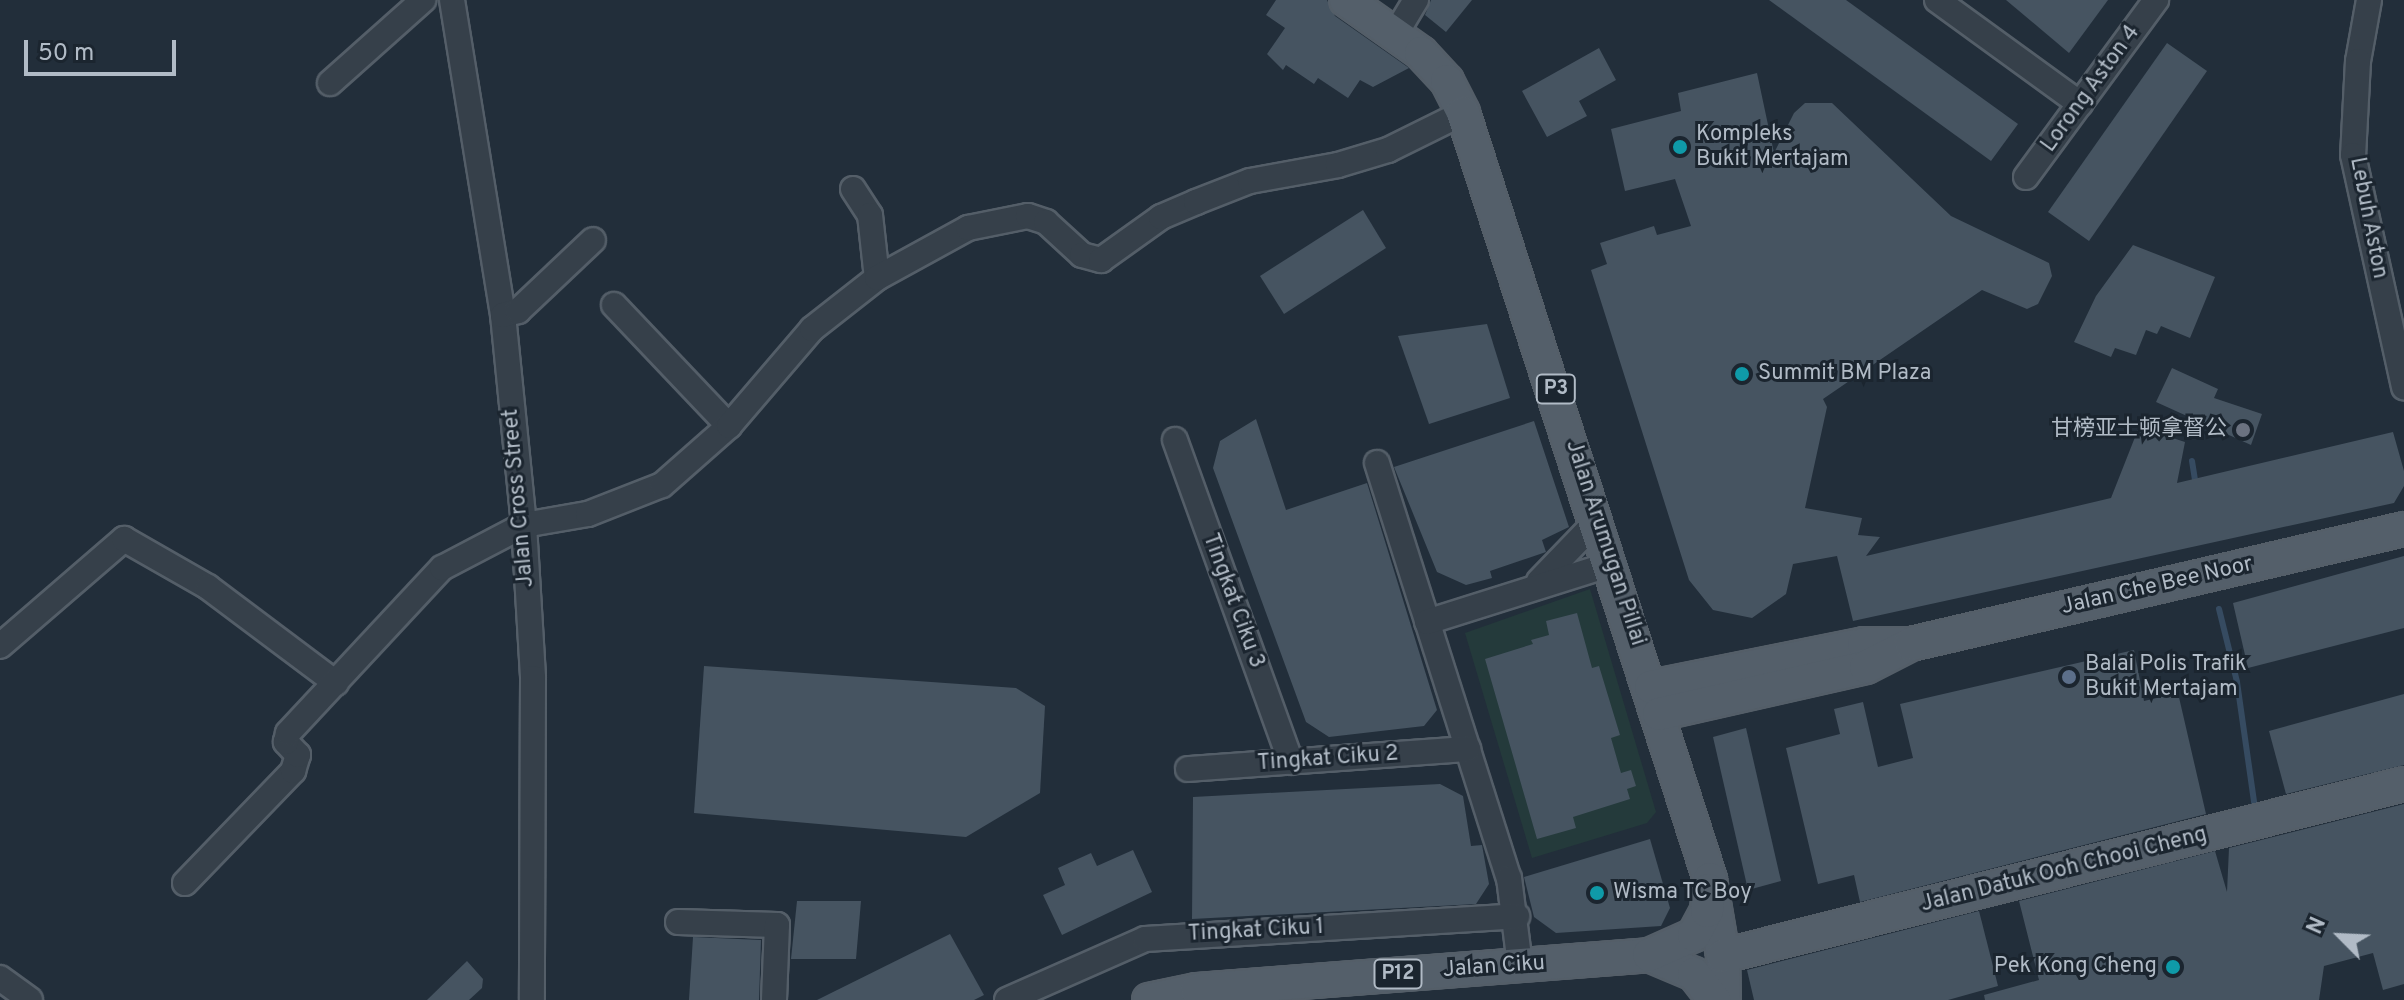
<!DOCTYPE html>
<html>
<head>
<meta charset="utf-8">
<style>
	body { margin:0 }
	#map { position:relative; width:2404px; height:1000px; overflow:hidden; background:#222e3a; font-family:Overpass,"Noto Sans SC",sans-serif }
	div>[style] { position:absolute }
	.green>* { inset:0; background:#243a3b }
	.stream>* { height:6px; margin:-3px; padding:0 3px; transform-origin:3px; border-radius:3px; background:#364b61 }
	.building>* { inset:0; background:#465461 }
	.roads { filter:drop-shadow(2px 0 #545e68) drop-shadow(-2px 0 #545e68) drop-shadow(0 2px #545e68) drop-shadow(0 -2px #545e68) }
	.minor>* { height:24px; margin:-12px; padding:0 12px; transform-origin:12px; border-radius:12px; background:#36404a }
	.major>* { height:32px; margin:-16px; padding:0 16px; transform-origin:16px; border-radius:16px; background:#545f6a }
	.dots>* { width:22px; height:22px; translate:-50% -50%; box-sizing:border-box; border:4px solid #1b252f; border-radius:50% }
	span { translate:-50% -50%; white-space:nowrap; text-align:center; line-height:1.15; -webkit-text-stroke:6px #1b252f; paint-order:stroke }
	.shield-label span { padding:2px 6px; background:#1b252f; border:2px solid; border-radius:6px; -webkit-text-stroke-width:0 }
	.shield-label { font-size:20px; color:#b1bbc6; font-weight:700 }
	.street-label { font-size:22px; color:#b1bbc6 }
	.poi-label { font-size:22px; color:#b1bbc6 }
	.left { translate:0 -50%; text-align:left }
	.right { translate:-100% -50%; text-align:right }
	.north { position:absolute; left:2300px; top:896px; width:80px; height:80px; -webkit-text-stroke:6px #1b252f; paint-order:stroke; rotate:294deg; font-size:22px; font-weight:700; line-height:32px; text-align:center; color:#b1bbc6 }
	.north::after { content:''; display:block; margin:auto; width:28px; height:36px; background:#b1bbc6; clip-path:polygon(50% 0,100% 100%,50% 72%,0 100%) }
	.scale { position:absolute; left:24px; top:40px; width:152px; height:36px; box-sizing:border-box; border:4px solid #b1bbc6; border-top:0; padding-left:10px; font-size:24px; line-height:28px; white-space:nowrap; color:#b1bbc6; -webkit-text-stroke:6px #1b252f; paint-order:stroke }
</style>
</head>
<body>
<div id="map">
	<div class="green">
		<i style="clip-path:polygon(1590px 589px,1656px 812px,1647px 823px,1532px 858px,1465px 633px)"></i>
	</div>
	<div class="stream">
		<i style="left:2192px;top:461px;width:26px;rotate:81deg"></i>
		<i style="left:2219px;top:609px;width:75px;rotate:76.1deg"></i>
		<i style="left:2237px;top:682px;width:127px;rotate:81.9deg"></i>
	</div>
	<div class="building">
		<i style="clip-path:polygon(1276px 0,1327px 0,1335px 16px,1409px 68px,1373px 87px,1360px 80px,1348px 98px,1318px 78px,1314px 84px,1286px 65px,1283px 70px,1267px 54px,1285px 28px,1266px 15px)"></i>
		<i style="clip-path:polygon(1431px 0,1472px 0,1446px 32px,1425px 15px)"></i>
		<i style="clip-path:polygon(1769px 0,1846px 0,2018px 124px,1991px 161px)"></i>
		<i style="clip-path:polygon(2006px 0,2108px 0,2069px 53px)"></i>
		<i style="clip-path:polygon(2167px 43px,2207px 71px,2089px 241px,2048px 212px)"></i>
		<i style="clip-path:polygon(1599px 48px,1616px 80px,1579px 101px,1587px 116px,1547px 137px,1522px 91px)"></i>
		<i style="clip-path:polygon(1757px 73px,1774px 153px,1794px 113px,1805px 103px,1832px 103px,1951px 216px,2049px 263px,2052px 276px,2038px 304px,2027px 309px,1982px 290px,1823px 399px,1827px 407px,1805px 508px,1862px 518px,1858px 535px,1880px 537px,1866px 556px,2111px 498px,2139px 427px,2185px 442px,2177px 483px,2393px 432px,2404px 471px,2404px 486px,2394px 503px,1853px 621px,1837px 556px,1793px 564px,1786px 594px,1752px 618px,1713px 610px,1689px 580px,1591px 270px,1607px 264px,1600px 243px,1654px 226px,1657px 235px,1691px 226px,1675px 179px,1625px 191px,1611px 129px,1681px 111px,1678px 93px)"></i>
		<i style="clip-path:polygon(1363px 210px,1386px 248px,1284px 314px,1260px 276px)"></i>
		<i style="clip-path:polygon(2133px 245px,2215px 277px,2190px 338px,2161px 326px,2157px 334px,2146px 330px,2136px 355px,2115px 348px,2111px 357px,2074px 342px,2096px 296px)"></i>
		<i style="clip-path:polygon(1487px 324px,1510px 398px,1429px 424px,1398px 336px)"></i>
		<i style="clip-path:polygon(2172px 368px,2218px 389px,2214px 398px,2262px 414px,2251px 445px,2156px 402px)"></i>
		<i style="clip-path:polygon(1256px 419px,1286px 510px,1367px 483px,1437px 710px,1424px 726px,1329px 737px,1306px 722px,1213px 468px,1220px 441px)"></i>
		<i style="clip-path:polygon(1534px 421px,1569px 527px,1542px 540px,1546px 552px,1490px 571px,1492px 578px,1466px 585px,1437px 572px,1394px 467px)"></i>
		<i style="clip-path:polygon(2404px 556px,2404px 628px,2248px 668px,2233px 603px)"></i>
		<i style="clip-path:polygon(1577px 613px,1592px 668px,1599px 666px,1620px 735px,1611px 738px,1621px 773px,1631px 770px,1636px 786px,1627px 789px,1630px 799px,1573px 817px,1576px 828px,1537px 839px,1485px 659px,1533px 644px,1531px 640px,1549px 635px,1546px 621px)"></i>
		<i style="clip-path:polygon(2134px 650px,2144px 701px,2178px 693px,2206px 814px,1860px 902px,1854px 875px,1818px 884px,1786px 748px,1840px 734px,1834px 709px,1863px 702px,1878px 767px,1913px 758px,1900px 704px)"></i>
		<i style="clip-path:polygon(704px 666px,1016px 688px,1045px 706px,1040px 793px,966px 837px,694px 813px)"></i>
		<i style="clip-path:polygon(2404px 694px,2404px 765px,2286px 794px,2269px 731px)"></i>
		<i style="clip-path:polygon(1746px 728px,1781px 881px,1748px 890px,1713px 737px)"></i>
		<i style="clip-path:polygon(1440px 784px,1463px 796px,1471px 846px,1482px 845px,1489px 884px,1476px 904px,1192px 919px,1193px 797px)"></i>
		<i style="clip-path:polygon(2404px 804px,2404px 984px,2383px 990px,2373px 953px,2324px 966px,2319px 1000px,1985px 1000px,1984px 995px,2039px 980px,2019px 901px,2215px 851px,2227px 892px,2229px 848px)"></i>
		<i style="clip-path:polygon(1650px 839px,1670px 908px,1661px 926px,1556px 933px,1534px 917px,1524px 877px)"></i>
		<i style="clip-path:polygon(1133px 850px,1152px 892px,1062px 935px,1043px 895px,1065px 885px,1058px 868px,1091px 853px,1097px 866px)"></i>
		<i style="clip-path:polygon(797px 901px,861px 901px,856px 959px,791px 959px)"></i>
		<i style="clip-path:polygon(1979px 911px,1998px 986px,1948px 1000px,1754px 1000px,1747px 970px)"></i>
		<i style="clip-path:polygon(950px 934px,984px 995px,974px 1000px,817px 1000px)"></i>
		<i style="clip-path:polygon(693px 937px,761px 940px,759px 1000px,689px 1000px)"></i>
		<i style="clip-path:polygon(467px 961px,483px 979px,482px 988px,469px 1000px,427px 1000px)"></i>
	</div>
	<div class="roads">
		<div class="minor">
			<i style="left:452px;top:0;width:319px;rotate:80.8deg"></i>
			<i style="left:503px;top:315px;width:211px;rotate:84.3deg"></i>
			<i style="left:524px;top:525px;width:153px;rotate:86.6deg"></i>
			<i style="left:533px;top:678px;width:322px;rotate:90.2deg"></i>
			<i style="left:1937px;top:0;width:177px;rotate:36deg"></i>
			<i style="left:2369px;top:0;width:62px;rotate:100.2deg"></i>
			<i style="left:2358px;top:61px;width:94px;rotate:93deg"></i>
			<i style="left:2353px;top:155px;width:238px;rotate:77.6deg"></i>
			<i style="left:1396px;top:33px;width:39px;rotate:-59deg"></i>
			<i style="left:330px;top:83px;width:125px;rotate:-41.7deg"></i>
			<i style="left:2026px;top:177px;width:220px;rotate:-53.7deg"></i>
			<i style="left:853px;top:189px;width:31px;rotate:57deg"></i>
			<i style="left:870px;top:215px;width:63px;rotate:83.7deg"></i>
			<i style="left:614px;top:305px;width:167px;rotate:46.5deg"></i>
			<i style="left:503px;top:315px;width:16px;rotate:-15deg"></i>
			<i style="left:518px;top:311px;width:103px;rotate:-43.4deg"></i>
			<i style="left:1175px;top:440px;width:342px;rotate:70.2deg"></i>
			<i style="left:1377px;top:463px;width:435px;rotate:72.4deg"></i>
			<i style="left:1509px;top:878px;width:88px;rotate:82.8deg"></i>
			<i style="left:1539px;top:581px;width:85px;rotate:-46deg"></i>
			<i style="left:1427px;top:622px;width:193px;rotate:-17.5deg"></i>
			<i style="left:0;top:646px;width:164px;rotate:-40.8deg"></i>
			<i style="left:124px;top:539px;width:97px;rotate:29.7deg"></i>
			<i style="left:208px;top:587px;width:160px;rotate:36.9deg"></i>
			<i style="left:1188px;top:769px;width:281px;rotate:-4.1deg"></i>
			<i style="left:185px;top:883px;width:156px;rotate:-46deg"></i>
			<i style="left:293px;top:771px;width:17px;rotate:-73deg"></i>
			<i style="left:298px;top:755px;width:18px;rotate:-133deg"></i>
			<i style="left:286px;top:742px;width:9px;rotate:-77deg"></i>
			<i style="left:288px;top:733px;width:226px;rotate:-47deg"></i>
			<i style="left:442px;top:568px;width:93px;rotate:-27.7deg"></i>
			<i style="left:524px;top:525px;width:65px;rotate:-9.8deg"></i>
			<i style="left:588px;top:514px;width:79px;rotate:-21.4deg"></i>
			<i style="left:662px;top:485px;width:89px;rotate:-41.4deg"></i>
			<i style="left:729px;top:426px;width:128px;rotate:-49.4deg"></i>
			<i style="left:812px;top:329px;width:83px;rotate:-38.1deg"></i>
			<i style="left:877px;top:278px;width:104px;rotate:-28.8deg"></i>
			<i style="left:968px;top:228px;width:61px;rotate:-11.3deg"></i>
			<i style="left:1028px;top:216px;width:19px;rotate:18deg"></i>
			<i style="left:1046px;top:222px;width:49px;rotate:42.5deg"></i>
			<i style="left:1082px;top:255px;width:20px;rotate:15deg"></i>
			<i style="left:1101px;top:260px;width:74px;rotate:-35.6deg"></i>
			<i style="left:1161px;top:217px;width:38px;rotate:-23deg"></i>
			<i style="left:1196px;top:202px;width:58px;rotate:-21.3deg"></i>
			<i style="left:1250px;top:181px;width:89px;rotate:-10.3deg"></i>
			<i style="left:1338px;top:165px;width:52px;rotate:-16.7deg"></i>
			<i style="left:1388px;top:150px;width:84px;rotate:-26.3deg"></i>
			<i style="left:678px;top:922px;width:99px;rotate:1.7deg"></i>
			<i style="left:777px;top:925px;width:75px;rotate:92.3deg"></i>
			<i style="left:0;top:978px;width:37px;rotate:36deg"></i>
			<i style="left:1007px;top:1000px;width:151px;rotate:-23.8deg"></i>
			<i style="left:1145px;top:939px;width:373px;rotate:-3.5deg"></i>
		</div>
		<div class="major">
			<i style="left:1346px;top:0;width:92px;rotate:35.2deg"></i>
			<i style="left:1421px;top:53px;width:38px;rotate:47deg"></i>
			<i style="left:1447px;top:81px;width:36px;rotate:63deg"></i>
			<i style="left:1463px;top:113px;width:805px;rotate:72.13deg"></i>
			<i style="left:1710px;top:879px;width:78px;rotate:80.4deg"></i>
			<i style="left:1723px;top:956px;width:44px;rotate:88.7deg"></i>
			<i style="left:1651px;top:687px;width:217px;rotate:-11.4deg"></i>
			<i style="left:1864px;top:644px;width:40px"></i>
			<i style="left:1659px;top:714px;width:212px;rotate:-12.8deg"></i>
			<i style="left:1866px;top:667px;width:51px;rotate:-27.1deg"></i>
			<i style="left:1911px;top:644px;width:506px;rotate:-13.13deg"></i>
			<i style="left:1649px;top:955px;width:49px;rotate:22.9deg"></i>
			<i style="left:1694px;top:974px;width:33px;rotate:52deg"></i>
			<i style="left:1723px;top:956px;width:702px;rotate:-14.17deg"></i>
			<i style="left:1149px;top:1000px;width:49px;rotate:-11.8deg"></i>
			<i style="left:1197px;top:990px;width:453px;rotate:-4.4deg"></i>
			<i style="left:1649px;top:955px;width:49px;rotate:-24deg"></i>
			<i style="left:1694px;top:935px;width:27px;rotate:-62deg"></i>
			<i style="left:1707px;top:911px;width:21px;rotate:-85deg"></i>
		</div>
	</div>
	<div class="dots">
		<i style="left:1680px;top:147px;background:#0f9aa8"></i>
		<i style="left:1742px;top:374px;background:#0f9aa8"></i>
		<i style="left:2243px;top:430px;background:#6b7280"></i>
		<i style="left:2069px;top:677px;background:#5c6f8a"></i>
		<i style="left:1597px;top:893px;background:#0f9aa8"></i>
		<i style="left:2173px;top:967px;background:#0f9aa8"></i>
	</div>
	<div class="shield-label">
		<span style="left:1556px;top:389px">P3</span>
		<span style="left:1398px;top:974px">P12</span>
	</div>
	<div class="street-label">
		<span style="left:2091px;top:89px;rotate:-54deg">Lorong Aston 4</span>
		<span style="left:2368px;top:218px;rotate:79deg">Lebuh Aston</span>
		<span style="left:519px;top:498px;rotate:-95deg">Jalan Cross Street</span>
		<span style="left:1605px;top:543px;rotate:72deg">Jalan Arumugan Pillai</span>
		<span style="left:2157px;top:586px;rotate:-13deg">Jalan Che Bee Noor</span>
		<span style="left:1233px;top:601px;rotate:70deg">Tingkat Ciku 3</span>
		<span style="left:1328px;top:759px;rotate:-4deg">Tingkat Ciku 2</span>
		<span style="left:2064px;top:870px;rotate:-14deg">Jalan Datuk Ooh Chooi Cheng</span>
		<span style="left:1256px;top:931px;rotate:-3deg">Tingkat Ciku 1</span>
		<span style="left:1494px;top:967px;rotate:-4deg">Jalan Ciku</span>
	</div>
	<div class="poi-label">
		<span class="left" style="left:1696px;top:147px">Kompleks<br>Bukit Mertajam</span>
		<span class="left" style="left:1758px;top:374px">Summit BM Plaza</span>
		<span class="right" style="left:2227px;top:430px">甘榜亚士顿拿督公</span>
		<span class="left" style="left:2085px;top:677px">Balai Polis Trafik<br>Bukit Mertajam</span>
		<span class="left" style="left:1613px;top:893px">Wisma TC Boy</span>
		<span class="right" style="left:2157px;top:967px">Pek Kong Cheng</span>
	</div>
	<div class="north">N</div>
	<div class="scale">50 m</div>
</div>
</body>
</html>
